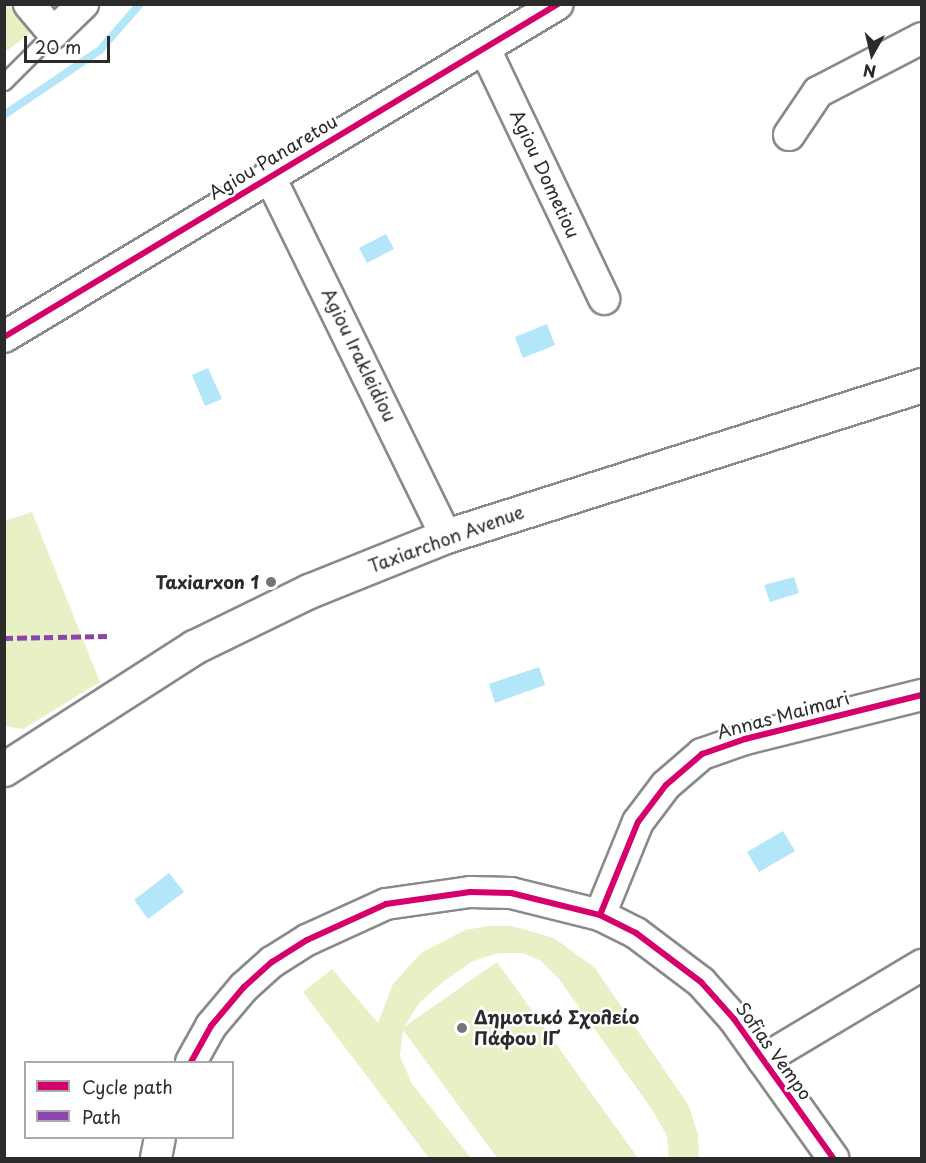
<!DOCTYPE html>
<html>
<head>
<meta charset="utf-8">
<style>
	body { margin:0 }
	#map { position:relative; width:926px; height:1163px; overflow:hidden; background:#fff; font-family:"Playpen Sans",sans-serif }
	div>[style] { position:absolute }
	.green>* { inset:0; background:#e8f0c6 }
	.water>* { inset:0; background:#b3e6f8 }
	.stream>* { height:8px; margin:-4px; padding:0 4px; transform-origin:4px; border-radius:4px; background:#b3e6f8 }
	.roads { filter:drop-shadow(2px 0 #8a8a8a) drop-shadow(-2px 0 #8a8a8a) drop-shadow(0 2px #8a8a8a) drop-shadow(0 -2px #8a8a8a) }
	.service>* { height:15px; margin:-7.5px; padding:0 7.5px; transform-origin:7.5px; border-radius:7.5px; background:#fff }
	.minor>* { height:30px; margin:-15px; padding:0 15px; transform-origin:15px; border-radius:15px; background:#fff }
	.secondary>* { height:33px; margin:-16.5px; padding:0 16.5px; transform-origin:16.5px; border-radius:16.5px; background:#fff }
	.quiet>* { height:4.5px; margin-top:-2.25px; transform-origin:0; background:repeating-linear-gradient(90deg,#8e44ad 0 9px,transparent 0 13.5px) }
	.cycleway>* { height:6px; margin:-3px; padding:0 3px; transform-origin:3px; border-radius:3px; background:#d6006c }
	.dots>* { width:16px; height:16px; translate:-50% -50%; box-sizing:border-box; border:3px solid #fff; border-radius:50% }
	span { translate:-50% -50%; white-space:nowrap; text-align:center; line-height:1.15; -webkit-text-stroke:5px #fff; paint-order:stroke }
	.street-label { font-size:18px; color:#2b2b2b }
	.poi-label { font-size:18px; color:#2b2b2b; font-weight:700 }
	.right { translate:-100% -50%; text-align:right }
	.left { translate:0 -50%; text-align:left }
	.frame { position:absolute; inset:0; border:6px solid #2b2b2b; pointer-events:none }
	.legend { position:absolute; left:24px; top:1061px; width:210px; height:78px; box-sizing:border-box; background:#fff; border:2px solid #aaa; margin:0; padding:8px 10px; list-style:none; font-size:18px; color:#2b2b2b }
	.legend li { display:flex; align-items:center; gap:12px; height:30px }
	.legend b { width:30px; border:2px solid #aaa }
	.north { position:absolute; left:842px; top:24px; width:60px; height:60px; -webkit-text-stroke:4px #fff; paint-order:stroke; rotate:188deg; font-size:16px; font-weight:700; line-height:24px; text-align:center; color:#2b2b2b }
	.north::after { content:''; display:block; margin:auto; width:21px; height:27px; background:#2b2b2b; clip-path:polygon(50% 0,100% 100%,50% 72%,0 100%) }
	.scale { position:absolute; left:24px; top:36px; width:86px; height:27px; box-sizing:border-box; border:3px solid #2b2b2b; border-top:0; padding-left:8px; font-size:18px; line-height:21px; white-space:nowrap; color:#2b2b2b; -webkit-text-stroke:4px #fff; paint-order:stroke }
</style>
</head>
<body>
<div id="map">
	<div class="green">
		<i style="clip-path:polygon(5px 5px,69px 5px,5px 52px)"></i>
		<i style="clip-path:polygon(32px 512px,100px 682px,23px 729px,5px 726px,4px 521px)"></i>
		<i style="clip-path:polygon(488px 926px,512px 926px,554px 938px,595px 968px,689px 1106px,698px 1135px,699px 1158px,669px 1158px,667px 1136px,653px 1111px,559px 979px,541px 961px,523px 953px,499px 953px,473px 961px,444px 981px,419px 1003px,404px 1027px,497px 962px,638px 1158px,497px 1158px,403px 1030px,400px 1056px,412px 1084px,471px 1158px,429px 1158px,303px 992px,332px 969px,378px 1023px,393px 984px,421px 953px,465px 930px)"></i>
	</div>
	<div class="water">
		<i style="clip-path:polygon(386px 234px,394px 249px,367px 263px,359px 248px)"></i>
		<i style="clip-path:polygon(547px 324px,555px 345px,523px 358px,515px 337px)"></i>
		<i style="clip-path:polygon(208px 368px,222px 399px,205px 406px,192px 375px)"></i>
		<i style="clip-path:polygon(794px 577px,799px 593px,770px 602px,764px 585px)"></i>
		<i style="clip-path:polygon(539px 667px,545px 685px,495px 703px,489px 684px)"></i>
		<i style="clip-path:polygon(783px 831px,795px 851px,759px 872px,747px 852px)"></i>
		<i style="clip-path:polygon(169px 873px,184px 892px,148px 919px,134px 900px)"></i>
	</div>
	<div class="stream">
		<i style="left:4px;top:115px;width:116px;rotate:-34.1deg"></i>
		<i style="left:100px;top:50px;width:61px;rotate:-49deg"></i>
	</div>
	<div class="roads">
		<div class="service">
			<i style="left:4px;top:82px;width:69px;rotate:-45deg"></i>
		</div>
		<div class="minor">
			<i style="left:29px;top:4px;width:38px;rotate:50deg"></i>
			<i style="left:53px;top:33px;width:42px;rotate:-44deg"></i>
			<i style="left:485px;top:49px;width:277px;rotate:64.5deg"></i>
			<i style="left:789px;top:135px;width:52px;rotate:-56deg"></i>
			<i style="left:818px;top:92px;width:117px;rotate:-27.4deg"></i>
			<i style="left:269px;top:175px;width:402px;rotate:63.9deg"></i>
			<i style="left:4px;top:337px;width:646px;rotate:-31.01deg"></i>
			<i style="left:600px;top:915px;width:100px;rotate:-67.8deg"></i>
			<i style="left:638px;top:822px;width:46px;rotate:-52.9deg"></i>
			<i style="left:666px;top:785px;width:48px;rotate:-40.7deg"></i>
			<i style="left:702px;top:754px;width:46px;rotate:-19.2deg"></i>
			<i style="left:745px;top:739px;width:182px;rotate:-14deg"></i>
			<i style="left:763px;top:1060px;width:185px;rotate:-30.9deg"></i>
			<i style="left:191px;top:1062px;width:41px;rotate:-60.9deg"></i>
			<i style="left:211px;top:1026px;width:51px;rotate:-49.8deg"></i>
			<i style="left:244px;top:987px;width:38px;rotate:-42deg"></i>
			<i style="left:272px;top:962px;width:41px;rotate:-32.2deg"></i>
			<i style="left:307px;top:940px;width:87px;rotate:-24.5deg"></i>
			<i style="left:386px;top:904px;width:85px;rotate:-8.1deg"></i>
			<i style="left:470px;top:892px;width:41px;rotate:1.4deg"></i>
			<i style="left:511px;top:893px;width:92px;rotate:13.9deg"></i>
			<i style="left:600px;top:915px;width:40px;rotate:26.6deg"></i>
			<i style="left:636px;top:933px;width:81px;rotate:37deg"></i>
			<i style="left:701px;top:982px;width:50px;rotate:48.3deg"></i>
			<i style="left:734px;top:1019px;width:171px;rotate:54.5deg"></i>
			<i style="left:156px;top:1158px;width:20px;rotate:-79deg"></i>
		</div>
		<div class="secondary">
			<i style="left:4px;top:769px;width:226px;rotate:-32.7deg"></i>
			<i style="left:194px;top:647px;width:128px;rotate:-26deg"></i>
			<i style="left:309px;top:591px;width:148px;rotate:-21.9deg"></i>
			<i style="left:446px;top:536px;width:499px;rotate:-17.6deg"></i>
		</div>
	</div>
	<div class="quiet">
		<i style="left:4px;top:638px;width:103px;rotate:-1.1deg"></i>
	</div>
	<div class="cycleway">
		<i style="left:4px;top:337px;width:646px;rotate:-31.01deg"></i>
		<i style="left:600px;top:915px;width:100px;rotate:-67.8deg"></i>
		<i style="left:638px;top:822px;width:46px;rotate:-52.9deg"></i>
		<i style="left:666px;top:785px;width:48px;rotate:-40.7deg"></i>
		<i style="left:702px;top:754px;width:46px;rotate:-19.2deg"></i>
		<i style="left:745px;top:739px;width:182px;rotate:-14deg"></i>
		<i style="left:191px;top:1062px;width:41px;rotate:-60.9deg"></i>
		<i style="left:211px;top:1026px;width:51px;rotate:-49.8deg"></i>
		<i style="left:244px;top:987px;width:38px;rotate:-42deg"></i>
		<i style="left:272px;top:962px;width:41px;rotate:-32.2deg"></i>
		<i style="left:307px;top:940px;width:87px;rotate:-24.5deg"></i>
		<i style="left:386px;top:904px;width:85px;rotate:-8.1deg"></i>
		<i style="left:470px;top:892px;width:41px;rotate:1.4deg"></i>
		<i style="left:511px;top:893px;width:92px;rotate:13.9deg"></i>
		<i style="left:600px;top:915px;width:40px;rotate:26.6deg"></i>
		<i style="left:636px;top:933px;width:81px;rotate:37deg"></i>
		<i style="left:701px;top:982px;width:50px;rotate:48.3deg"></i>
		<i style="left:734px;top:1019px;width:171px;rotate:54.5deg"></i>
	</div>
	<div class="dots">
		<i style="left:271px;top:582px;background:#757575"></i>
		<i style="left:462px;top:1028px;background:#757575"></i>
	</div>
	<div class="street-label">
		<span style="left:273px;top:157px;rotate:-31deg">Agiou Panaretou</span>
		<span style="left:545px;top:174px;rotate:65deg">Agiou Dometiou</span>
		<span style="left:359px;top:355px;rotate:64deg">Agiou Irakleidiou</span>
		<span style="left:446px;top:539px;rotate:-20deg">Taxiarchon Avenue</span>
		<span style="left:783px;top:715px;rotate:-15deg">Annas Maimari</span>
		<span style="left:774px;top:1051px;rotate:54deg">Sofias Vempo</span>
	</div>
	<div class="poi-label">
		<span class="right" style="left:259px;top:582px">Taxiarxon 1</span>
		<span class="left" style="left:474px;top:1028px">Δημοτικό Σχολείο<br>Πάφου ΙΓ΄</span>
	</div>
	<div class="frame"></div>
	<ul class="legend">
	<li><b style="height:8px;background:#d6006c"></b>Cycle path</li>
	<li><b style="height:8px;background:#8e44ad"></b>Path</li>
	</ul>
	<div class="north">N</div>
	<div class="scale">20 m</div>
</div>
</body>
</html>
